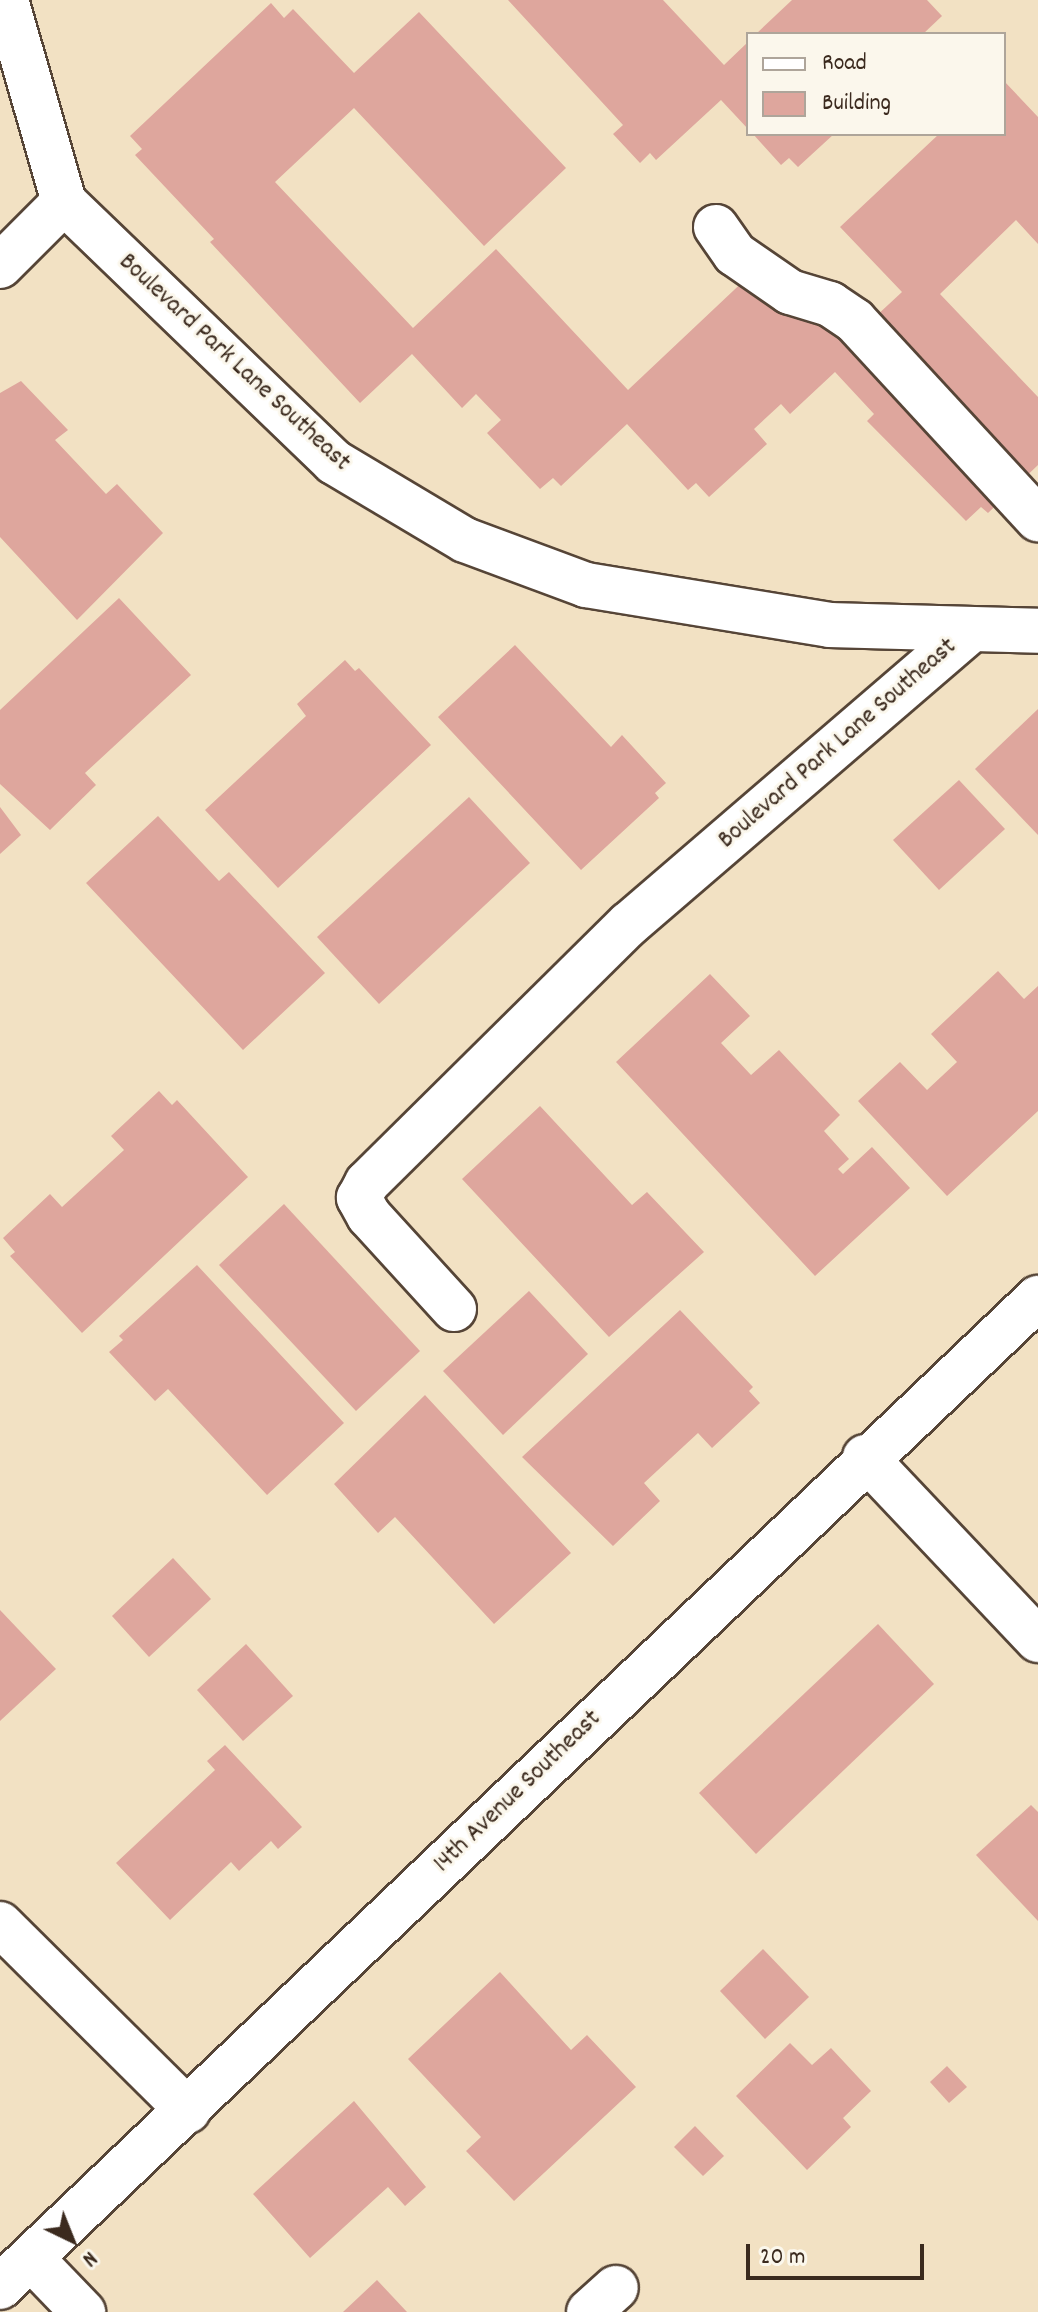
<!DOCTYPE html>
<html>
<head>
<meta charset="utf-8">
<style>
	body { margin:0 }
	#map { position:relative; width:1038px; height:2312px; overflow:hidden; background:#f2e1c3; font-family:Dekko,sans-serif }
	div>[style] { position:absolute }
	.building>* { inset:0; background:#dea69d }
	.roads { filter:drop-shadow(2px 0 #564537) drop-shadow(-2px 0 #564537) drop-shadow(0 2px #564537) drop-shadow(0 -2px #564537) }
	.minor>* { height:44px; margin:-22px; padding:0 22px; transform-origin:22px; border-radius:22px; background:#fff }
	span { translate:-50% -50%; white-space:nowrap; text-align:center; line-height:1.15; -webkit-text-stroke:6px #fbf7ec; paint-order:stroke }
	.street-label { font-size:26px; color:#3b2a1e }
	.legend { position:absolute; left:746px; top:32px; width:260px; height:104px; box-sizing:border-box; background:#fbf7ec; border:2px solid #aea59a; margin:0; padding:10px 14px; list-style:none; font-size:24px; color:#3b2a1e }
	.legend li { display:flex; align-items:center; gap:16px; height:40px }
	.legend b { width:40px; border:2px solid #aea59a }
	.north { position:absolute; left:32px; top:2200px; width:80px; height:80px; -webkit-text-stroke:6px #fbf7ec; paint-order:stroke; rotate:137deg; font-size:22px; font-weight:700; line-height:32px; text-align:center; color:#3b2a1e }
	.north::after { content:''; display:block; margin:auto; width:28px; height:36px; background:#3b2a1e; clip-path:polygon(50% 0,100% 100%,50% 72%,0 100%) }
	.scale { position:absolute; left:746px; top:2244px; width:178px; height:36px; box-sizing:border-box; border:4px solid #3b2a1e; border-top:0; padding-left:10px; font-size:24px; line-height:28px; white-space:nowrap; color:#3b2a1e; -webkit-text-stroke:6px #fbf7ec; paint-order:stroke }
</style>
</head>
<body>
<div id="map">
	<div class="building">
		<i style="clip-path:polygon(508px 0,663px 0,724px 65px,748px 42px,748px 129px,721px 100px,656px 160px,650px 153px,640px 163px,613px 134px,623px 125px)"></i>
		<i style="clip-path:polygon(792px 0,927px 0,942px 16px,923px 34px,756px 34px)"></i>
		<i style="clip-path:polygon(271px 3px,284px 18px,293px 9px,354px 73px,419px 12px,566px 168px,484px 246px,354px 108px,275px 182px,413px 328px,496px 249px,628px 390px,767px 259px,847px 343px,902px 292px,840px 227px,939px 134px,1004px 134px,1004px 81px,1038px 117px,1038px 244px,1016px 220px,940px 294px,1038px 397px,1038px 465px,988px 513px,981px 507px,966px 521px,867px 421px,874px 414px,835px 372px,790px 414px,781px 404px,754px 429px,767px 444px,709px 497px,696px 483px,688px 490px,627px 424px,561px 486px,553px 478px,540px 489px,487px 433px,501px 420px,476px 394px,462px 408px,412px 354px,360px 403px,210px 242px,214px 239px,135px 155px,142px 149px,130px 136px)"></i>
		<i style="clip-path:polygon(753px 134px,834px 134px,798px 167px,789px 158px,781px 165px)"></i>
		<i style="clip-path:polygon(21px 381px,68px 430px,55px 440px,106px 494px,117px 484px,163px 533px,77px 620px,0 537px,0 393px)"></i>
		<i style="clip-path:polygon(119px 598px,191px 675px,85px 773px,96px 785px,50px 830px,0 784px,0 710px)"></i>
		<i style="clip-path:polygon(515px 645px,611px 747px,622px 735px,666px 783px,655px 793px,659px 798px,581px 870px,438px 717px)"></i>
		<i style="clip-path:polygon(345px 660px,355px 671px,359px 668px,431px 745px,278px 888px,205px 810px,306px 716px,297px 704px)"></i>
		<i style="clip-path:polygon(1038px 709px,1038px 835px,975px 769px)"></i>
		<i style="clip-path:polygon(959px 780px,1005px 829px,939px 890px,893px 840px)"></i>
		<i style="clip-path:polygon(469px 797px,530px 863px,379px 1004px,317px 937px)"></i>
		<i style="clip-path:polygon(0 807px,21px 835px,0 854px)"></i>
		<i style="clip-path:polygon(158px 816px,219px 881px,229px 872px,325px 973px,243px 1050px,86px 883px)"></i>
		<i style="clip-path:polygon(998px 971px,1024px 999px,1038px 986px,1038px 1111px,947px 1196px,858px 1101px,900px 1062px,927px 1090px,957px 1062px,931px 1034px)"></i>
		<i style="clip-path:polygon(710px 974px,750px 1016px,721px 1043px,751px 1075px,779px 1050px,840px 1115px,824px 1131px,849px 1159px,838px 1169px,843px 1174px,872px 1147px,910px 1188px,815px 1276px,616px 1062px)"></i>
		<i style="clip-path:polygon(159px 1091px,172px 1105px,177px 1100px,248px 1177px,82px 1333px,10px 1256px,15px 1252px,3px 1238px,50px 1194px,62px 1207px,124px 1150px,111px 1136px)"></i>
		<i style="clip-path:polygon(540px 1106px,632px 1205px,647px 1192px,704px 1252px,609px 1337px,462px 1179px)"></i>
		<i style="clip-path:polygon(284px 1204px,420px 1351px,356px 1411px,219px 1265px)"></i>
		<i style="clip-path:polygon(197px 1265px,344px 1423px,267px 1495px,168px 1389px,155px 1401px,109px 1352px,123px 1340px,119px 1336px)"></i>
		<i style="clip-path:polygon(529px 1291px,588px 1354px,503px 1435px,443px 1371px)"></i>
		<i style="clip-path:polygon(680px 1310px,753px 1387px,749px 1391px,760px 1403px,712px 1448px,698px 1433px,644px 1483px,660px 1501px,613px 1546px,522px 1457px)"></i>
		<i style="clip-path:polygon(425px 1395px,571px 1553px,494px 1624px,395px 1517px,378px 1533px,334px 1484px)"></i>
		<i style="clip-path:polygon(173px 1558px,211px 1599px,149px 1657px,112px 1616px)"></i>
		<i style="clip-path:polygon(0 1610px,56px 1669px,0 1721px)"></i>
		<i style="clip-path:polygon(878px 1624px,934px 1684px,756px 1854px,699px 1793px)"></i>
		<i style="clip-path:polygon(246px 1644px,293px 1696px,243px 1741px,197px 1690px)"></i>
		<i style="clip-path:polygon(225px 1745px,302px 1827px,278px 1849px,271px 1841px,239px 1871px,231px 1862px,170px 1920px,116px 1863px,215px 1770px,207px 1761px)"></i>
		<i style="clip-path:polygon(1031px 1805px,1038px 1812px,1038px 1921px,976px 1855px)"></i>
		<i style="clip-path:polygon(763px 1949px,809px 1997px,765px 2039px,720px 1991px)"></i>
		<i style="clip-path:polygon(500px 1972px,571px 2050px,587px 2035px,636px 2087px,514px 2201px,466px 2151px,481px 2137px,408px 2059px)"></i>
		<i style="clip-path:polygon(790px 2043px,812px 2065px,831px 2048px,871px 2091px,843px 2118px,851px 2127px,807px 2170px,736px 2096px)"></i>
		<i style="clip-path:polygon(947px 2066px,967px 2087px,949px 2103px,930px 2082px)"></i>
		<i style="clip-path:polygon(354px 2101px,426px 2187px,405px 2206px,388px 2187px,310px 2258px,253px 2194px)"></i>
		<i style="clip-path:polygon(695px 2126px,724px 2156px,703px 2176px,674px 2147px)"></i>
		<i style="clip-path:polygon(377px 2280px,407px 2312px,343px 2312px)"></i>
	</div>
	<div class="roads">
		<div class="minor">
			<i style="left:6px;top:0;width:210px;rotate:74deg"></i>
			<i style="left:64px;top:202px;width:375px;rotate:43.9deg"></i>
			<i style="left:334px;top:462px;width:152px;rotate:30.8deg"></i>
			<i style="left:465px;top:540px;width:129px;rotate:20.4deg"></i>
			<i style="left:586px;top:585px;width:246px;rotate:9.3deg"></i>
			<i style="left:829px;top:625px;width:209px;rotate:1.6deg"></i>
			<i style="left:716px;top:227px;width:33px;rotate:55deg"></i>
			<i style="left:735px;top:254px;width:67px;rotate:34.6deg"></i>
			<i style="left:790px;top:292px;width:42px;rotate:16.7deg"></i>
			<i style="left:830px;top:304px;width:30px;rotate:34deg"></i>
			<i style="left:855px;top:321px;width:270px;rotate:47.3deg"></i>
			<i style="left:0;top:266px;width:91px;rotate:-45deg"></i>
			<i style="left:454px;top:1309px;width:126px;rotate:-132.4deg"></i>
			<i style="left:369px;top:1216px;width:21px;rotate:-119deg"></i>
			<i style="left:359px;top:1198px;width:17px;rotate:-62deg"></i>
			<i style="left:367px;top:1183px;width:368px;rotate:-44.7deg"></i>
			<i style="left:629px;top:924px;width:450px;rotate:-40.7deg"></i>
			<i style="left:865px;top:1457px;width:252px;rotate:46.6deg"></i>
			<i style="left:0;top:1924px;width:265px;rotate:44.8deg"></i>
			<i style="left:32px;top:2259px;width:74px;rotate:46.1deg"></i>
			<i style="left:0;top:2287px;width:1434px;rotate:-43.62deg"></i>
			<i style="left:589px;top:2312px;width:36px;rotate:-42deg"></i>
		</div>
	</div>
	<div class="street-label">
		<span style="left:234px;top:363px;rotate:43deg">Boulevard Park Lane Southeast</span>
		<span style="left:838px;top:744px;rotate:-41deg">Boulevard Park Lane Southeast</span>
		<span style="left:518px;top:1792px;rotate:-44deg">14th Avenue Southeast</span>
	</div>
	<ul class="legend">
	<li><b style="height:10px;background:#fff"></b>Road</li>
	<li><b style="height:22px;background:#dea69d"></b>Building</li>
	</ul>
	<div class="north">N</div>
	<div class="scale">20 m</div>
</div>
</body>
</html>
